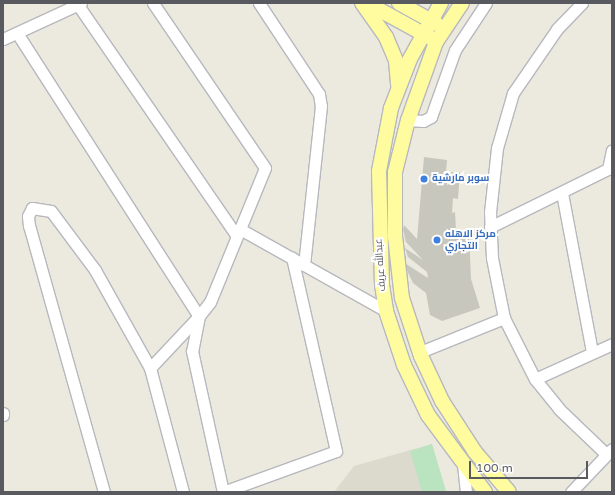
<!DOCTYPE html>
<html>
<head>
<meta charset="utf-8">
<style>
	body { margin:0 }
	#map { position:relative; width:615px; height:495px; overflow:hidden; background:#eceade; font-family:"Varela Round",Cairo,sans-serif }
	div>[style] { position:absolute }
	.education>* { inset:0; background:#dcdacd }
	.green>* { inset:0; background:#bae4bf }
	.building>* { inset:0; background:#c8c7be }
	.roads { filter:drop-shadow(1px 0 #b7b8be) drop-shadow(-1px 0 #b7b8be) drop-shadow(0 1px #b7b8be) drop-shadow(0 -1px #b7b8be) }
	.minor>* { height:11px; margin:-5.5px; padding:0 5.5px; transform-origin:5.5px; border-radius:5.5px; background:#fff }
	.major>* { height:14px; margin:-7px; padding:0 7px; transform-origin:7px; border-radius:7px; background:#fffca0 }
	.dots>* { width:11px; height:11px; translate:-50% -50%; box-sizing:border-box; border:2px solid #fff; border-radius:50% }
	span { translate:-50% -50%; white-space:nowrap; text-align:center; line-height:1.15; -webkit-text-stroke:4px #fff; paint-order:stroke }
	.shop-label { font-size:10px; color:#366cbe; font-weight:700 }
	.left { translate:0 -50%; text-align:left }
	.street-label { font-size:10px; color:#585a60 }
	.frame { position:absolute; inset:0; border:4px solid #585a60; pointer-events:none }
	.scale { position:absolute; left:469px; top:461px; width:119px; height:18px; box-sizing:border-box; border:2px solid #585a60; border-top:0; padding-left:5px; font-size:12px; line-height:14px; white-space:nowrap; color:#585a60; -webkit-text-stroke:3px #fff; paint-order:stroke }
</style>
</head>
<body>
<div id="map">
	<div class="education">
		<i style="clip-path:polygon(432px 444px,446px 492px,334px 492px,354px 466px)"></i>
	</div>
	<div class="green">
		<i style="clip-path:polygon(432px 444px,446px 491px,422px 492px,410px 451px)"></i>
	</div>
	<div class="building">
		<i style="clip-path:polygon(424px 157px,447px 160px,446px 172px,460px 172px,458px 199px,453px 198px,452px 213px,455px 212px,456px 229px,469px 233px,471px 279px,480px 308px,442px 321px,430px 315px,426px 293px,413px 283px,403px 262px,428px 278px,427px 272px,408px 257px,405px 248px,423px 260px,406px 242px,403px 230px,404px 225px,417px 239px)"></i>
	</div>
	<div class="roads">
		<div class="minor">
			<i style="left:153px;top:3px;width:199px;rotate:55.8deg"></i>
			<i style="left:265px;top:168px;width:145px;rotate:112.3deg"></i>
			<i style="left:210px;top:302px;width:18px;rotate:128deg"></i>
			<i style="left:199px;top:316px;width:36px;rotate:101deg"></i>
			<i style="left:192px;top:351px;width:144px;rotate:77.6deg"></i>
			<i style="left:259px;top:3px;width:109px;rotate:56.6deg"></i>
			<i style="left:319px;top:94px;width:12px;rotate:81deg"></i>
			<i style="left:321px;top:106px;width:160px;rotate:96.1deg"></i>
			<i style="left:582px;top:3px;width:36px;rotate:134deg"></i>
			<i style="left:557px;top:29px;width:78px;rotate:124.5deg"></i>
			<i style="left:513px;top:93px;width:57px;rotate:106.2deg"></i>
			<i style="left:497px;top:148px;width:64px;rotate:96.2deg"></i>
			<i style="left:490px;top:212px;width:46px;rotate:87.5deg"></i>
			<i style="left:492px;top:258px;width:61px;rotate:78.7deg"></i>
			<i style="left:504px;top:318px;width:68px;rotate:63.1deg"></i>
			<i style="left:535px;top:379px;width:38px;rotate:51deg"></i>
			<i style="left:559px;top:409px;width:64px;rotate:43.7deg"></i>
			<i style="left:78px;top:5px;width:280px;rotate:55.5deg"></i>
			<i style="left:17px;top:33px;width:336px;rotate:57.3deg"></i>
			<i style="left:199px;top:316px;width:71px;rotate:133.3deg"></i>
			<i style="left:3px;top:39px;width:86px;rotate:-24.8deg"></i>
			<i style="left:408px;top:120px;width:15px;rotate:4deg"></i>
			<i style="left:423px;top:121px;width:9px;rotate:-27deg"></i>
			<i style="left:431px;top:117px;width:71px;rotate:-70.3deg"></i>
			<i style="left:455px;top:50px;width:56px;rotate:-56.6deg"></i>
			<i style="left:562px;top:193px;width:162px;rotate:79.3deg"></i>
			<i style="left:490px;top:227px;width:131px;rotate:-26.2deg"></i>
			<i style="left:608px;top:169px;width:19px;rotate:-78deg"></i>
			<i style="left:240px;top:229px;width:167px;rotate:29.3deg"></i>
			<i style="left:420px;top:352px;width:91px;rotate:-22deg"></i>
			<i style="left:535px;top:379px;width:85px;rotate:-24.4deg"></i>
			<i style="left:3px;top:413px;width:2px;rotate:90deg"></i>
			<i style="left:463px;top:464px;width:28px;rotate:84deg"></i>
			<i style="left:104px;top:492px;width:276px;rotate:-105.7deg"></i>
			<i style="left:29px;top:226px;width:10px;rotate:-96deg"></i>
			<i style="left:28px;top:216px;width:9px;rotate:-63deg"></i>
			<i style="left:32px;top:208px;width:19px;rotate:9deg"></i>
			<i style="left:51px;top:211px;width:74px;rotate:53.3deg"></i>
			<i style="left:95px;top:270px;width:112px;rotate:60.7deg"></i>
			<i style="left:150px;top:368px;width:128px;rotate:75.1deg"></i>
			<i style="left:223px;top:492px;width:120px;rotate:-19.9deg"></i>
			<i style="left:336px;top:451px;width:198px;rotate:-102.8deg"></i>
			<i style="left:571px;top:492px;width:59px;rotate:-46.4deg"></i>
		</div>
		<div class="major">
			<i style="left:362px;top:3px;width:42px;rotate:54.8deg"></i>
			<i style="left:386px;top:37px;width:26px;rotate:67deg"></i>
			<i style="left:396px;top:61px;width:24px;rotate:85deg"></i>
			<i style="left:367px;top:3px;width:73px;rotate:28.7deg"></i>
			<i style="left:399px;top:3px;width:43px;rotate:28.9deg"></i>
			<i style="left:441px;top:3px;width:64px;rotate:119deg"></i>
			<i style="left:410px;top:59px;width:53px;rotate:111.2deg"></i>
			<i style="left:391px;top:108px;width:64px;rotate:100.8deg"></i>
			<i style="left:379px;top:171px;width:114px;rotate:88.5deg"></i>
			<i style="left:382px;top:285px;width:26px;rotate:81deg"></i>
			<i style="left:386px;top:311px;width:57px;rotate:71.6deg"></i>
			<i style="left:404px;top:365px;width:55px;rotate:64.4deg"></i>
			<i style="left:428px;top:415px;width:96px;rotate:53.5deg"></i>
			<i style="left:462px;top:3px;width:47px;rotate:123.7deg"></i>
			<i style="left:436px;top:42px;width:83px;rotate:109.7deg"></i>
			<i style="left:408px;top:120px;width:54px;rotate:104deg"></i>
			<i style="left:395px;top:172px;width:64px;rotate:90deg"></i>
			<i style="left:395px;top:236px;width:62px;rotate:83.6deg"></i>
			<i style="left:402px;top:298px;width:61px;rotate:71.9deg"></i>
			<i style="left:421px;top:356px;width:50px;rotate:65deg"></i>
			<i style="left:442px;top:401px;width:61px;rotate:57.1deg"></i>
			<i style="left:475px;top:452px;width:52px;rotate:49.6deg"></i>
		</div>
	</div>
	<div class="dots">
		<i style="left:424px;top:179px;background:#3f7fe0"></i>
		<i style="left:437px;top:240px;background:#3f7fe0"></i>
	</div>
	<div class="shop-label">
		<span class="left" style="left:432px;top:179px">سوبر مارشية</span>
		<span class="left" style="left:445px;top:240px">مركز الاهله<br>التجاري</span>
	</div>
	<div class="street-label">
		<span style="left:381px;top:265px;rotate:-94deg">عبدالله عريف</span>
	</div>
	<div class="frame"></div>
	<div class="scale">100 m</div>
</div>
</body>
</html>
